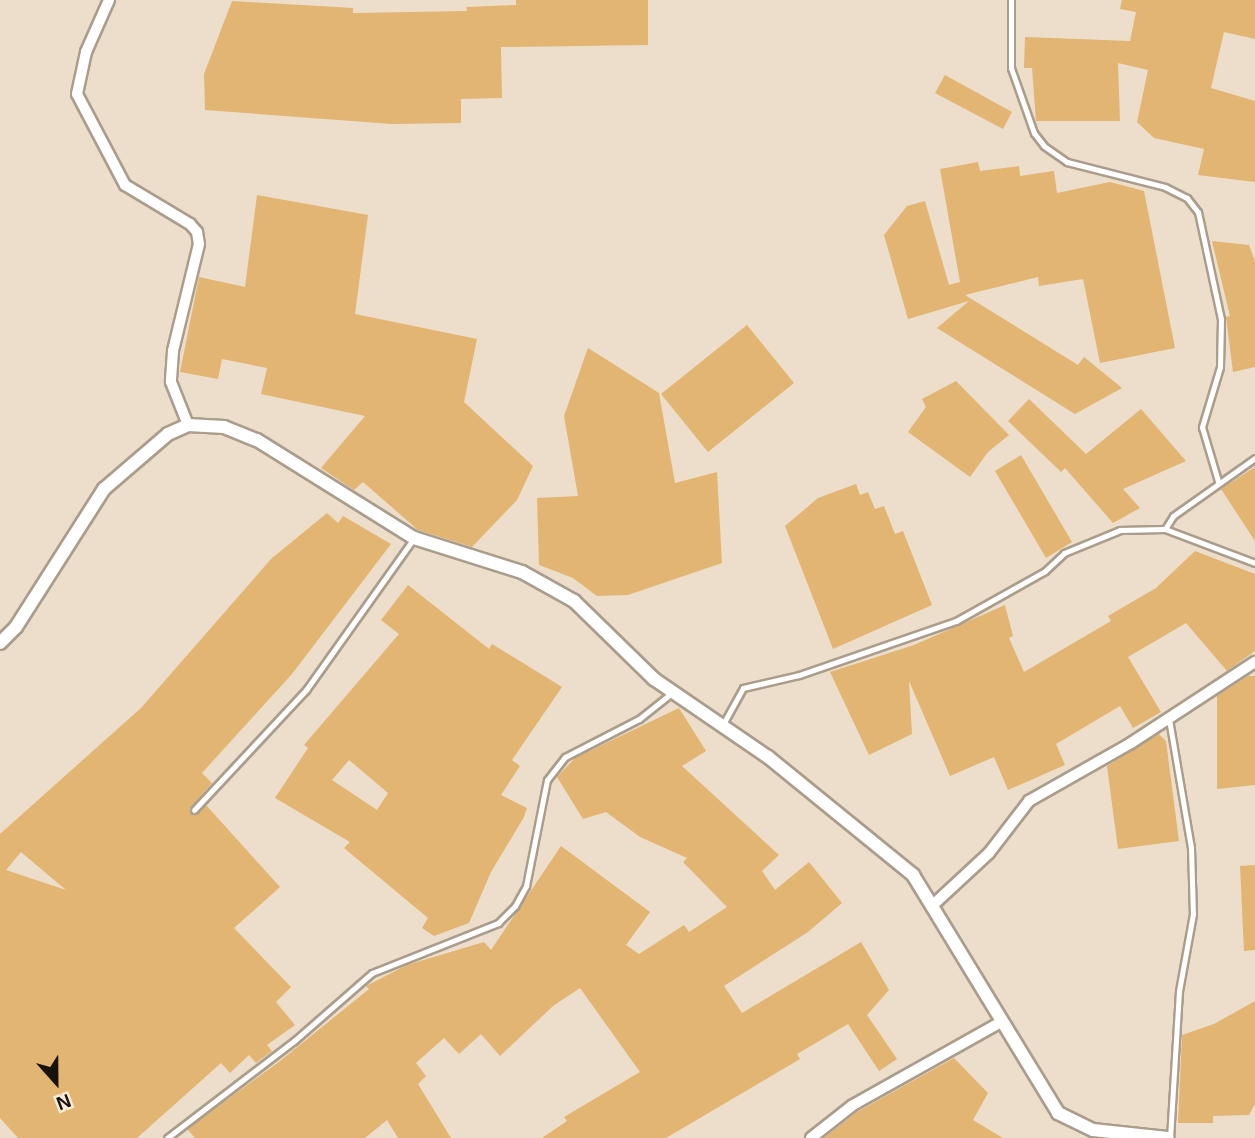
<!DOCTYPE html>
<html>
<head>
<meta charset="utf-8">
<style>
	body { margin:0 }
	#map { position:relative; width:1255px; height:1138px; overflow:hidden; background:#ecdeca; font-family:Arial,sans-serif }
	div>[style] { position:absolute }
	.building>* { inset:0; background:#e2b572 }
	.roads { filter:drop-shadow(2px 0 #aa9d8b) drop-shadow(-2px 0 #aa9d8b) drop-shadow(0 2px #aa9d8b) drop-shadow(0 -2px #aa9d8b) }
	.service>* { height:5px; margin:-2.5px; padding:0 2.5px; transform-origin:2.5px; border-radius:2.5px; background:#fff }
	.minor>* { height:10px; margin:-5px; padding:0 5px; transform-origin:5px; border-radius:5px; background:#fff }
	.tertiary>* { height:12px; margin:-6px; padding:0 6px; transform-origin:6px; border-radius:6px; background:#fff }
	span { translate:-50% -50%; white-space:nowrap; text-align:center; line-height:1.15; -webkit-text-stroke:6px #f9ebd7; paint-order:stroke }
	.north { position:absolute; left:21px; top:1047px; width:70px; height:70px; -webkit-text-stroke:5px #f9ebd7; paint-order:stroke; rotate:159deg; font-size:19px; font-weight:700; line-height:28px; text-align:center; color:#17120c }
	.north::after { content:''; display:block; margin:auto; width:24px; height:32px; background:#17120c; clip-path:polygon(50% 0,100% 100%,50% 72%,0 100%) }
</style>
</head>
<body>
<div id="map">
	<div class="building">
		<i style="clip-path:polygon(516px 0,648px 0,648px 45px,501px 47px,502px 98px,461px 99px,461px 123px,392px 124px,205px 110px,204px 74px,232px 1px,353px 8px,353px 13px,467px 11px,466px 7px,516px 5px)"></i>
		<i style="clip-path:polygon(1122px 0,1255px 0,1255px 39px,1224px 32px,1211px 88px,1255px 101px,1255px 182px,1198px 175px,1204px 149px,1154px 138px,1137px 122px,1148px 70px,1118px 63px,1120px 121px,1036px 121px,1032px 68px,1024px 68px,1025px 37px,1130px 41px,1136px 12px,1120px 9px)"></i>
		<i style="clip-path:polygon(945px 75px,1012px 112px,1003px 129px,935px 93px)"></i>
		<i style="clip-path:polygon(978px 162px,980px 171px,1019px 166px,1020px 176px,1054px 171px,1057px 193px,1110px 182px,1144px 191px,1175px 348px,1100px 363px,1083px 279px,1039px 286px,1038px 277px,965px 295px,1078px 365px,1084px 357px,1122px 388px,1075px 414px,937px 328px,969px 301px,908px 319px,884px 235px,907px 206px,925px 201px,949px 285px,960px 282px,940px 169px)"></i>
		<i style="clip-path:polygon(257px 195px,368px 215px,355px 314px,477px 339px,464px 402px,533px 466px,517px 500px,472px 547px,418px 530px,363px 482px,354px 490px,321px 468px,365px 416px,261px 394px,267px 368px,222px 359px,218px 379px,180px 372px,199px 277px,245px 287px)"></i>
		<i style="clip-path:polygon(1212px 241px,1249px 245px,1255px 261px,1255px 367px,1233px 372px,1226px 317px,1230px 316px)"></i>
		<i style="clip-path:polygon(747px 325px,794px 383px,708px 452px,661px 394px)"></i>
		<i style="clip-path:polygon(588px 348px,659px 393px,675px 483px,717px 472px,722px 563px,628px 595px,597px 596px,573px 578px,539px 565px,537px 498px,578px 496px,564px 416px)"></i>
		<i style="clip-path:polygon(956px 381px,1009px 435px,988px 452px,970px 477px,908px 432px,926px 407px,922px 399px)"></i>
		<i style="clip-path:polygon(1029px 399px,1086px 454px,1141px 409px,1186px 461px,1123px 489px,1140px 508px,1113px 523px,1065px 468px,1061px 472px,1008px 421px)"></i>
		<i style="clip-path:polygon(1021px 455px,1072px 542px,1046px 558px,995px 471px)"></i>
		<i style="clip-path:polygon(1255px 467px,1255px 541px,1221px 489px)"></i>
		<i style="clip-path:polygon(856px 484px,860px 495px,868px 492px,875px 509px,884px 506px,895px 534px,903px 531px,932px 605px,833px 649px,785px 526px,818px 498px)"></i>
		<i style="clip-path:polygon(evenodd,327px 513px,338px 523px,343px 516px,391px 544px,292px 674px,202px 773px,212px 783px,189px 809px,195px 815px,206px 805px,280px 887px,234px 928px,291px 987px,276px 1002px,295px 1025px,267px 1045px,272px 1051px,256px 1063px,249px 1055px,230px 1073px,221px 1063px,137px 1138px,18px 1138px,0 1118px,0 834px,141px 708px,271px 559px,327px 513px,21px 852px,66px 890px,6px 870px,21px 852px)"></i>
		<i style="clip-path:polygon(1195px 551px,1255px 574px,1255px 651px,1227px 671px,1186px 623px,1128px 657px,1161px 712px,1133px 728px,1120px 706px,1056px 744px,1065px 765px,1008px 790px,994px 757px,950px 776px,909px 681px,912px 734px,869px 755px,830px 672px,914px 645px,1005px 605px,1013px 636px,1009px 638px,1024px 672px,1111px 621px,1108px 616px,1156px 588px)"></i>
		<i style="clip-path:polygon(evenodd,408px 585px,489px 649px,492px 644px,562px 687px,512px 760px,520px 766px,501px 795px,527px 808px,524px 817px,491px 872px,469px 923px,434px 936px,422px 928px,428px 918px,344px 848px,350px 842px,275px 798px,308px 748px,304px 745px,399px 634px,381px 620px,408px 585px,349px 760px,388px 793px,377px 810px,332px 780px,349px 760px)"></i>
		<i style="clip-path:polygon(1248px 676px,1255px 676px,1255px 785px,1217px 789px,1217px 696px)"></i>
		<i style="clip-path:polygon(679px 708px,706px 751px,682px 766px,779px 855px,762px 871px,775px 890px,809px 862px,842px 903px,808px 932px,724px 986px,742px 1013px,861px 942px,889px 990px,867px 1015px,897px 1059px,879px 1071px,848px 1024px,797px 1054px,800px 1059px,666px 1138px,542px 1138px,567px 1121px,564px 1117px,640px 1072px,580px 988px,553px 1006px,500px 1056px,481px 1034px,459px 1054px,444px 1038px,416px 1063px,426px 1076px,418px 1084px,451px 1138px,398px 1138px,387px 1120px,365px 1138px,195px 1138px,187px 1129px,280px 1061px,369px 989px,366px 986px,407px 965px,484px 942px,491px 950px,561px 846px,650px 912px,626px 945px,639px 954px,684px 925px,689px 932px,727px 907px,683px 862px,687px 858px,640px 837px,606px 812px,583px 819px,557px 777px,575px 758px)"></i>
		<i style="clip-path:polygon(1159px 734px,1166px 741px,1179px 841px,1118px 849px,1107px 766px)"></i>
		<i style="clip-path:polygon(1255px 865px,1255px 950px,1244px 951px,1240px 866px)"></i>
		<i style="clip-path:polygon(1255px 1001px,1255px 1104px,1249px 1115px,1213px 1116px,1213px 1123px,1178px 1123px,1182px 1035px,1214px 1024px)"></i>
		<i style="clip-path:polygon(954px 1058px,988px 1093px,973px 1120px,1003px 1138px,824px 1138px,857px 1112px)"></i>
	</div>
	<div class="roads">
		<div class="service">
			<i style="left:1011px;top:0;width:68px;rotate:90deg"></i>
			<i style="left:1011px;top:68px;width:69px;rotate:70.5deg"></i>
			<i style="left:1034px;top:133px;width:16px;rotate:52deg"></i>
			<i style="left:1044px;top:146px;width:28px;rotate:35deg"></i>
			<i style="left:1067px;top:162px;width:101px;rotate:14.3deg"></i>
			<i style="left:1165px;top:187px;width:25px;rotate:27deg"></i>
			<i style="left:1187px;top:198px;width:18px;rotate:52deg"></i>
			<i style="left:1198px;top:212px;width:109px;rotate:77.9deg"></i>
			<i style="left:1221px;top:319px;width:48px;rotate:91.2deg"></i>
			<i style="left:1220px;top:367px;width:63px;rotate:106.7deg"></i>
			<i style="left:1202px;top:427px;width:56px;rotate:73.5deg"></i>
			<i style="left:1165px;top:529px;width:15px;rotate:-58deg"></i>
			<i style="left:1173px;top:516px;width:100px;rotate:-35.3deg"></i>
			<i style="left:1169px;top:719px;width:131px;rotate:80.3deg"></i>
			<i style="left:1191px;top:848px;width:66px;rotate:88.3deg"></i>
			<i style="left:1193px;top:914px;width:78px;rotate:100.3deg"></i>
			<i style="left:1179px;top:991px;width:147px;rotate:93.5deg"></i>
			<i style="left:722px;top:726px;width:43px;rotate:-61.1deg"></i>
			<i style="left:743px;top:688px;width:57px;rotate:-13.1deg"></i>
			<i style="left:799px;top:675px;width:166px;rotate:-19deg"></i>
			<i style="left:956px;top:621px;width:102px;rotate:-29.3deg"></i>
			<i style="left:1045px;top:571px;width:26px;rotate:-43deg"></i>
			<i style="left:1064px;top:553px;width:61px;rotate:-22.3deg"></i>
			<i style="left:1120px;top:530px;width:45px;rotate:-1.3deg"></i>
			<i style="left:1165px;top:529px;width:96px;rotate:20.7deg"></i>
			<i style="left:194px;top:810px;width:164px;rotate:-47deg"></i>
			<i style="left:306px;top:690px;width:186px;rotate:-54.6deg"></i>
			<i style="left:167px;top:1138px;width:160px;rotate:-37.4deg"></i>
			<i style="left:294px;top:1041px;width:103px;rotate:-41.1deg"></i>
			<i style="left:372px;top:973px;width:136px;rotate:-21.6deg"></i>
			<i style="left:498px;top:923px;width:24px;rotate:-45deg"></i>
			<i style="left:515px;top:906px;width:23px;rotate:-61deg"></i>
			<i style="left:526px;top:886px;width:108px;rotate:-78.8deg"></i>
			<i style="left:547px;top:780px;width:29px;rotate:-52deg"></i>
			<i style="left:565px;top:757px;width:83px;rotate:-27.2deg"></i>
			<i style="left:639px;top:719px;width:43px;rotate:-38.5deg"></i>
		</div>
		<div class="minor">
			<i style="left:109px;top:0;width:57px;rotate:113.9deg"></i>
			<i style="left:86px;top:52px;width:43px;rotate:102.1deg"></i>
			<i style="left:77px;top:94px;width:103px;rotate:62.2deg"></i>
			<i style="left:125px;top:185px;width:76px;rotate:31deg"></i>
			<i style="left:190px;top:224px;width:11px;rotate:49deg"></i>
			<i style="left:197px;top:232px;width:12px;rotate:81deg"></i>
			<i style="left:199px;top:244px;width:110px;rotate:103.7deg"></i>
			<i style="left:173px;top:351px;width:31px;rotate:94deg"></i>
			<i style="left:171px;top:382px;width:46px;rotate:68.4deg"></i>
			<i style="left:934px;top:904px;width:75px;rotate:-42.8deg"></i>
			<i style="left:989px;top:853px;width:66px;rotate:-52.4deg"></i>
			<i style="left:1029px;top:801px;width:117px;rotate:-29.6deg"></i>
			<i style="left:1131px;top:743px;width:148px;rotate:-33.2deg"></i>
			<i style="left:811px;top:1138px;width:53px;rotate:-38.2deg"></i>
			<i style="left:853px;top:1105px;width:170px;rotate:-29.3deg"></i>
		</div>
		<div class="tertiary">
			<i style="left:0;top:643px;width:23px;rotate:-45deg"></i>
			<i style="left:16px;top:627px;width:164px;rotate:-57.5deg"></i>
			<i style="left:104px;top:489px;width:84px;rotate:-40.7deg"></i>
			<i style="left:168px;top:434px;width:22px;rotate:-24deg"></i>
			<i style="left:188px;top:425px;width:36px;rotate:3deg"></i>
			<i style="left:224px;top:427px;width:35px;rotate:22deg"></i>
			<i style="left:257px;top:440px;width:185px;rotate:32deg"></i>
			<i style="left:414px;top:538px;width:113px;rotate:17.5deg"></i>
			<i style="left:522px;top:572px;width:60px;rotate:29.1deg"></i>
			<i style="left:574px;top:601px;width:112px;rotate:44.3deg"></i>
			<i style="left:654px;top:679px;width:138px;rotate:34.4deg"></i>
			<i style="left:768px;top:757px;width:187px;rotate:39.1deg"></i>
			<i style="left:913px;top:875px;width:279px;rotate:58.6deg"></i>
			<i style="left:1058px;top:1113px;width:39px;rotate:26deg"></i>
			<i style="left:1093px;top:1130px;width:75px;rotate:6.1deg"></i>
		</div>
	</div>
	<div class="north">N</div>
</div>
</body>
</html>
